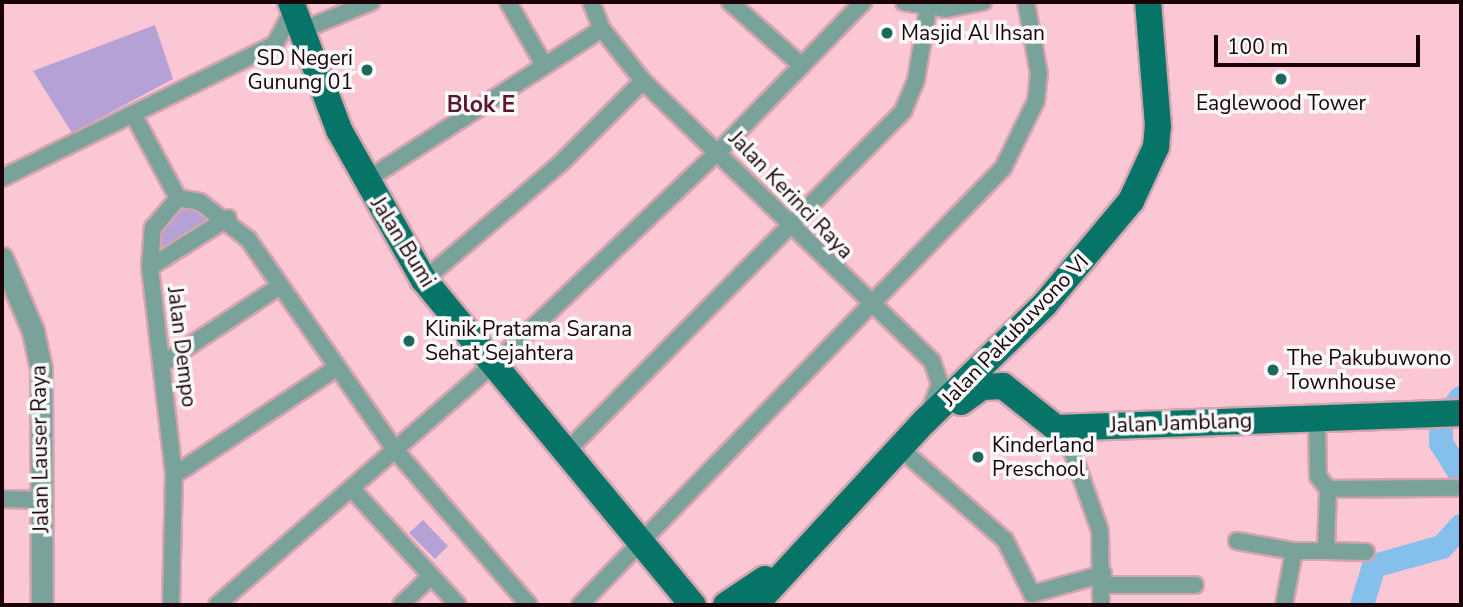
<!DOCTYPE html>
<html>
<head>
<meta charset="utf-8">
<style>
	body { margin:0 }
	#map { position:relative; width:1463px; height:607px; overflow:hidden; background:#fcc7d4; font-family:"Nunito Sans",sans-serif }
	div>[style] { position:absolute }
	.green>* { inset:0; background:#b5a1d5 }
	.river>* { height:24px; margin:-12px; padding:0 12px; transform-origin:12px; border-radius:12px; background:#85c0ed }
	.roads { filter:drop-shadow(2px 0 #d4a4af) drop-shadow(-2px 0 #d4a4af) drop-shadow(0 2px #d4a4af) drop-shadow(0 -2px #d4a4af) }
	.minor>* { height:16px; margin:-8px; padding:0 8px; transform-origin:8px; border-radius:8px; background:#79a29b }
	.tertiary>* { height:21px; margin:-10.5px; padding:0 10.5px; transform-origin:10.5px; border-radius:10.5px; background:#79a29b }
	.primary>* { height:26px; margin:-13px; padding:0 13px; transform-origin:13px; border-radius:13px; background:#077468 }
	.dots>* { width:19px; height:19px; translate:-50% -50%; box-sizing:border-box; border:4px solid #f9f9f9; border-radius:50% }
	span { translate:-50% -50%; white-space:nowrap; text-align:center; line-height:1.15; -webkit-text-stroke:7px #f9f9f9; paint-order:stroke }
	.poi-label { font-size:21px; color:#1b0209 }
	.left { translate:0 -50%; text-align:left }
	.right { translate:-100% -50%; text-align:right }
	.street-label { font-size:21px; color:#1b0209 }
	.neighbourhood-label { font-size:23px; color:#5c1630; font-weight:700 }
	.frame { position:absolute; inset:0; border:4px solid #1b0209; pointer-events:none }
	.scale { position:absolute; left:1214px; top:35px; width:206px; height:32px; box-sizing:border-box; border:4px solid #1b0209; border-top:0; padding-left:9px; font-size:21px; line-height:24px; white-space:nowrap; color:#1b0209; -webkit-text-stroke:5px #f9f9f9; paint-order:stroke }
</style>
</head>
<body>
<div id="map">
	<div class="green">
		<i style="clip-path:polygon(155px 25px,173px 79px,72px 133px,33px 71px)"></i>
		<i style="clip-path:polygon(179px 202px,217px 218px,154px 258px,160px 229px)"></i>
		<i style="clip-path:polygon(423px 520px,448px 546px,435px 559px,409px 533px)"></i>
	</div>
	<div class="river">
		<i style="left:1461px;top:398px;width:33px;rotate:128deg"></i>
		<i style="left:1441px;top:424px;width:19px;rotate:90deg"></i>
		<i style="left:1441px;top:443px;width:38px;rotate:58deg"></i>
		<i style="left:1362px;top:605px;width:41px;rotate:-72.9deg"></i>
		<i style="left:1374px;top:566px;width:71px;rotate:-15.6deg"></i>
		<i style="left:1442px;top:547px;width:28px;rotate:-48deg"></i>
	</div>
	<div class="roads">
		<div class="minor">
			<i style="left:508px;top:2px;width:73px;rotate:60.3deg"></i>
			<i style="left:591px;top:2px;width:29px;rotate:68deg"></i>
			<i style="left:602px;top:29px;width:66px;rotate:51.7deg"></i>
			<i style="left:643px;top:81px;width:402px;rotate:44.1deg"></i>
			<i style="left:932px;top:361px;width:24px;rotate:71deg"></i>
			<i style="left:940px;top:384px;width:28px;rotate:111deg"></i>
			<i style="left:730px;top:2px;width:96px;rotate:41.6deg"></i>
			<i style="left:904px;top:2px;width:43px;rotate:9.5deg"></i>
			<i style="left:946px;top:9px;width:38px;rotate:-11deg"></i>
			<i style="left:300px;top:31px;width:77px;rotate:-22.2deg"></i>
			<i style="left:133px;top:114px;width:95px;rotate:61.8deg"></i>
			<i style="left:2px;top:178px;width:304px;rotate:-26.1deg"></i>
			<i style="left:275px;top:44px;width:38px;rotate:-62deg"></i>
			<i style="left:365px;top:181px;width:282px;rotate:-32.7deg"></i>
			<i style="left:178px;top:198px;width:22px;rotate:10deg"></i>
			<i style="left:200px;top:202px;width:61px;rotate:37.6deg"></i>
			<i style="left:248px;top:239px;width:259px;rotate:55.1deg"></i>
			<i style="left:396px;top:451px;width:203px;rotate:49.2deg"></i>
			<i style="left:150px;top:267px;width:92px;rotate:-32.1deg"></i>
			<i style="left:424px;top:280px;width:179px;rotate:-40.5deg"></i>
			<i style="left:560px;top:164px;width:117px;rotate:-45deg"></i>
			<i style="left:165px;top:362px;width:138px;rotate:-33.5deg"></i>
			<i style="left:1064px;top:428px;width:109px;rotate:70.7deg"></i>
			<i style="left:1100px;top:531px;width:74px;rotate:89.2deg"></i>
			<i style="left:901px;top:449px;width:138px;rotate:41.2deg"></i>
			<i style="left:1005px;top:540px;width:60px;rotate:63.4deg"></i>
			<i style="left:1032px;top:594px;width:74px;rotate:-15.7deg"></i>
			<i style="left:565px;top:453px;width:481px;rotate:-45.3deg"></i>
			<i style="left:903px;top:111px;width:34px;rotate:-67deg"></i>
			<i style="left:916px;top:80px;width:79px;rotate:-80.5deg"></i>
			<i style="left:174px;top:475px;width:194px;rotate:-33.4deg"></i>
			<i style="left:352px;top:489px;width:157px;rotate:47.6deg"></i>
			<i style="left:1328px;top:489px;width:127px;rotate:-0.5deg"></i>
			<i style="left:2px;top:499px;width:41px;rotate:1.4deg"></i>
			<i style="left:1237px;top:541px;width:58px;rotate:10deg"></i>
			<i style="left:1326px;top:551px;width:40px;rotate:1.4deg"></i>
			<i style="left:1103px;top:585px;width:92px"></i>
			<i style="left:171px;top:605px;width:130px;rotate:-88.7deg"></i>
			<i style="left:174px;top:475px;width:209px;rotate:-96.6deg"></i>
			<i style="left:150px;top:267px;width:39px;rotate:-86deg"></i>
			<i style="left:153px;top:228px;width:39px;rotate:-50deg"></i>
			<i style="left:217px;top:605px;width:388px;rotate:-41.1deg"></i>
			<i style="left:509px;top:350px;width:295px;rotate:-43.5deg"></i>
			<i style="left:723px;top:147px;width:202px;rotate:-46deg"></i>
			<i style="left:401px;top:605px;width:42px;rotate:-44deg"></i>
			<i style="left:580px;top:605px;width:608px;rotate:-45.93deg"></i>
			<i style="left:1003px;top:168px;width:75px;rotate:-63.8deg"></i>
			<i style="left:1036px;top:101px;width:27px;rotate:-84deg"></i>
			<i style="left:1039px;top:74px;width:73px;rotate:-100.2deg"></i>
			<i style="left:1284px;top:605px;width:55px;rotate:-79.5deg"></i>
			<i style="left:1294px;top:551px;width:32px"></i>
			<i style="left:1326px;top:551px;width:62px;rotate:-88.2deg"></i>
			<i style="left:1328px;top:489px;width:16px;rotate:-128deg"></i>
			<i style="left:1318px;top:476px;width:59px;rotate:-91deg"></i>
		</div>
		<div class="tertiary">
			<i style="left:2px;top:258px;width:79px;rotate:67deg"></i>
			<i style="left:33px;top:331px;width:39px;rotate:78deg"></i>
			<i style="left:41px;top:369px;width:236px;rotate:89.8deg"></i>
		</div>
		<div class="primary">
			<i style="left:291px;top:2px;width:137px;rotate:69.4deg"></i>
			<i style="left:339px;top:130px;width:172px;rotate:60.5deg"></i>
			<i style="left:424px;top:280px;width:422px;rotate:50.4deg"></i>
			<i style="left:961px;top:402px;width:26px;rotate:-36deg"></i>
			<i style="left:982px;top:387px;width:21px;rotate:-3deg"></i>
			<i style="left:1003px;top:386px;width:68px;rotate:38.4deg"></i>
			<i style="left:1056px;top:428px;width:405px;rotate:-2.1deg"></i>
			<i style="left:726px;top:605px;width:47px;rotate:-33.7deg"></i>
			<i style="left:755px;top:605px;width:252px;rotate:-47.3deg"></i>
			<i style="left:926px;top:420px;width:165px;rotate:-44.3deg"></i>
			<i style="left:1044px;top:305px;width:136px;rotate:-50.1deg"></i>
			<i style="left:1131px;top:201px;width:60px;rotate:-65.2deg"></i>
			<i style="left:1156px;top:147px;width:21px;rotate:-85deg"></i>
			<i style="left:1158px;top:126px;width:124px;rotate:-94.6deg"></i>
		</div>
	</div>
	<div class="dots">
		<i style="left:887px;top:33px;background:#1e675d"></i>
		<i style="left:367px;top:70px;background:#1e675d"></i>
		<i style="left:1281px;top:79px;background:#1e675d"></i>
		<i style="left:409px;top:341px;background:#1e675d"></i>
		<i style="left:1273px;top:370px;background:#1e675d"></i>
		<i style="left:978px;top:457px;background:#1e675d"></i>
	</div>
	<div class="poi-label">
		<span class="left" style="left:901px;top:33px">Masjid Al Ihsan</span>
		<span class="right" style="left:353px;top:70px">SD Negeri<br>Gunung 01</span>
		<span style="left:1281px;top:103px">Eaglewood Tower</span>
		<span class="left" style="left:425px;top:341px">Klinik Pratama Sarana<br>Sehat Sejahtera</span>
		<span class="left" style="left:1287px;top:370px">The Pakubuwono<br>Townhouse</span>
		<span class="left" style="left:992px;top:457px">Kinderland<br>Preschool</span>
	</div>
	<div class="street-label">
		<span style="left:791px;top:195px;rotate:46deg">Jalan Kerinci Raya</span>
		<span style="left:403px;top:242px;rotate:58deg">Jalan Bumi</span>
		<span style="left:1015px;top:330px;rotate:-46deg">Jalan Pakubuwono VI</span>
		<span style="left:182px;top:347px;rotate:83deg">Jalan Dempo</span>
		<span style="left:1181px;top:423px;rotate:-2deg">Jalan Jamblang</span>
		<span style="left:40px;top:449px;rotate:-91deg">Jalan Lauser Raya</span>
	</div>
	<div class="neighbourhood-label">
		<span style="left:481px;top:105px">Blok E</span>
	</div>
	<div class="frame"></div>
	<div class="scale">100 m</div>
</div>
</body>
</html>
